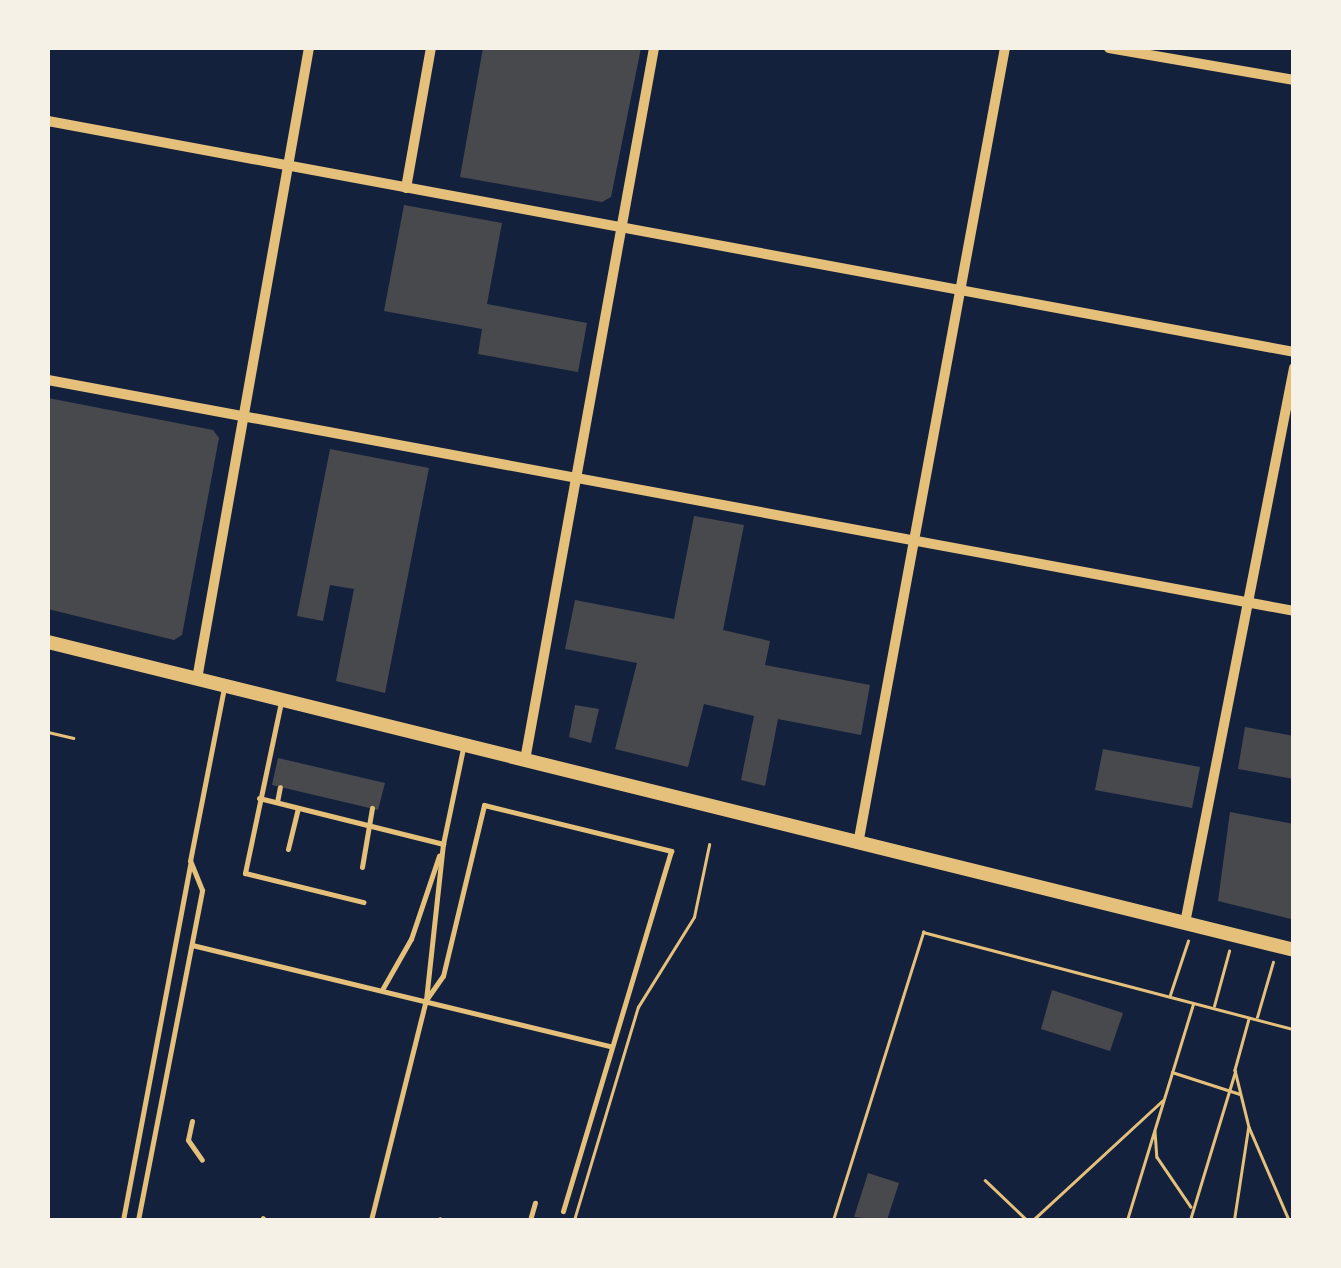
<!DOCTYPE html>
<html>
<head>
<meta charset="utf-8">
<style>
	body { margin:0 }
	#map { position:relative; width:1341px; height:1268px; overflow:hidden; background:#14213d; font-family:Karla,sans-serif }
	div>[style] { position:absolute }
	.building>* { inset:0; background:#48494c }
	.path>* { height:2.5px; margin:-1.25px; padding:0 1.25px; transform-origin:1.25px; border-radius:1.25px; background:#e5c07b }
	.service>* { height:5px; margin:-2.5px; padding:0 2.5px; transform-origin:2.5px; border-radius:2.5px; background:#e5c07b }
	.minor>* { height:10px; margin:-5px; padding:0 5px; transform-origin:5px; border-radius:5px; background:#e5c07b }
	.secondary>* { height:14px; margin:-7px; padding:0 7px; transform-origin:7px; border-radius:7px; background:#e5c07b }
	span { translate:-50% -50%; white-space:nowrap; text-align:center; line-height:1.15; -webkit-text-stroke:10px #f6f1e7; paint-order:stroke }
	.frame { position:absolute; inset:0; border:50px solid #f6f1e7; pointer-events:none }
</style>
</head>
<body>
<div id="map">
	<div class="building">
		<i style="clip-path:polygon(483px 48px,641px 48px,611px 197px,602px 202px,460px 177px)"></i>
		<i style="clip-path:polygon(404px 205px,502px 223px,487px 304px,587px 323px,578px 372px,478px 354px,482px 329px,384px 311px)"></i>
		<i style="clip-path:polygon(48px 398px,213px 430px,219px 438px,182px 635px,174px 640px,48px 609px)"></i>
		<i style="clip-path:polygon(330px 449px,429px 468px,385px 693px,336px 681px,354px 589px,330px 585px,323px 621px,297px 616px)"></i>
		<i style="clip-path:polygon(694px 516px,744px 525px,723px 630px,770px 641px,765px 665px,870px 685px,861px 735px,778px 719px,765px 786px,741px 780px,754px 716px,704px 704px,688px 767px,615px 749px,637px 663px,565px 649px,575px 600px,674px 619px)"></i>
		<i style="clip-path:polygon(575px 705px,599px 709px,591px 743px,569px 737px)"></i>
		<i style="clip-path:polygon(1245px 727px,1294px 736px,1294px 779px,1238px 769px)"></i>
		<i style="clip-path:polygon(1103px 749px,1200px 767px,1192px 808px,1095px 790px)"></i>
		<i style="clip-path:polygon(278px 758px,385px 783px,378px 810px,272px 785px)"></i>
		<i style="clip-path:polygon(1230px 812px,1294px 824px,1291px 919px,1218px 901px)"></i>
		<i style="clip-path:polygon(1052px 990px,1123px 1013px,1110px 1051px,1041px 1029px)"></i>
		<i style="clip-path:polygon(868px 1173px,899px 1183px,887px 1220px,854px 1217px)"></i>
	</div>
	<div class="path">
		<i style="left:48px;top:732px;width:26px;rotate:13deg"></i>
		<i style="left:1170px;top:995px;width:57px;rotate:-71.6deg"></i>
		<i style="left:1214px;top:1006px;width:57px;rotate:-74.7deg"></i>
		<i style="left:1257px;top:1017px;width:57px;rotate:-73.8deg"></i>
		<i style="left:1249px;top:1019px;width:53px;rotate:105.4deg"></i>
		<i style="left:1235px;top:1070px;width:59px;rotate:76.2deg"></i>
		<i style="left:1249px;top:1127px;width:101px;rotate:66.7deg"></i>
		<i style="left:1172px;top:1072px;width:71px;rotate:17.9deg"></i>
		<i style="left:1155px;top:1131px;width:26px;rotate:86deg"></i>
		<i style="left:1157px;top:1157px;width:60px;rotate:55.8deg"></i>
		<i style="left:985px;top:1180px;width:58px;rotate:43.6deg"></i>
		<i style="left:574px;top:1220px;width:222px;rotate:-73.3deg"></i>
		<i style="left:638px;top:1007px;width:106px;rotate:-58.1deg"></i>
		<i style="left:694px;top:917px;width:74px;rotate:-78.2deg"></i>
		<i style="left:833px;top:1220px;width:302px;rotate:-72.6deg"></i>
		<i style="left:923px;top:932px;width:383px;rotate:14.7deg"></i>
		<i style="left:1033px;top:1220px;width:176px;rotate:-42.7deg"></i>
		<i style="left:1127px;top:1220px;width:226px;rotate:-73deg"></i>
		<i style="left:1190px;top:1220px;width:155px;rotate:-73.1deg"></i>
		<i style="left:1234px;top:1220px;width:92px;rotate:-81.3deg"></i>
	</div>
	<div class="service">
		<i style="left:281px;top:702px;width:175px;rotate:101.9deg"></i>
		<i style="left:245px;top:873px;width:122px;rotate:13.8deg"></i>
		<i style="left:259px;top:798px;width:190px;rotate:14deg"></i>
		<i style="left:277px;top:802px;width:15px;rotate:-79deg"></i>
		<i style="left:288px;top:849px;width:42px;rotate:-76.3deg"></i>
		<i style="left:362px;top:867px;width:60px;rotate:-80.4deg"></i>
		<i style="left:192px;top:945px;width:431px;rotate:13.6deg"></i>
		<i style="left:383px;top:988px;width:56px;rotate:-60.3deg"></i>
		<i style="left:411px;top:939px;width:88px;rotate:-71.4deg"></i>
		<i style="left:426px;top:1000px;width:29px;rotate:-55deg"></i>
		<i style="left:443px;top:976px;width:176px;rotate:-76.5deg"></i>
		<i style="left:484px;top:805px;width:193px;rotate:13.8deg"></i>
		<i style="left:671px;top:851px;width:376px;rotate:106.7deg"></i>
		<i style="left:192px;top:1121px;width:19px;rotate:102deg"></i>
		<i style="left:188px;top:1140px;width:24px;rotate:55deg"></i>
		<i style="left:123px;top:1220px;width:362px;rotate:-79.3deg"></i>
		<i style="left:138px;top:1220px;width:336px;rotate:-79deg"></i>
		<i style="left:202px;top:890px;width:31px;rotate:-112deg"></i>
		<i style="left:190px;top:861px;width:176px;rotate:-78.9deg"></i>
		<i style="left:262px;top:1220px;width:2px;rotate:-63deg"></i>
		<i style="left:371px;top:1220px;width:227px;rotate:-76deg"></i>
		<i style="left:426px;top:1000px;width:157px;rotate:-83.8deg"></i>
		<i style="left:443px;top:844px;width:98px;rotate:-78.2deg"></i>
		<i style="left:439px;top:1220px;width:1px;rotate:-45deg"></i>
		<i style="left:530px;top:1220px;width:18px;rotate:-74deg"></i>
	</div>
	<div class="minor">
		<i style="left:1109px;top:48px;width:188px;rotate:9.8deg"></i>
		<i style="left:48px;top:121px;width:1267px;rotate:10.5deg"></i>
		<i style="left:406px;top:188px;width:142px;rotate:-79.9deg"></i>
		<i style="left:48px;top:380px;width:1267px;rotate:10.5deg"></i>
		<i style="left:197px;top:679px;width:641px;rotate:-79.94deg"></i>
		<i style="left:525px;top:760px;width:724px;rotate:-79.73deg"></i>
		<i style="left:858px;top:844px;width:809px;rotate:-79.54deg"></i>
		<i style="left:1185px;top:923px;width:566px;rotate:-78.89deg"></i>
	</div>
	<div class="secondary">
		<i style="left:48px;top:642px;width:1284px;rotate:13.88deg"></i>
	</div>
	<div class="frame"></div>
</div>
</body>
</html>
